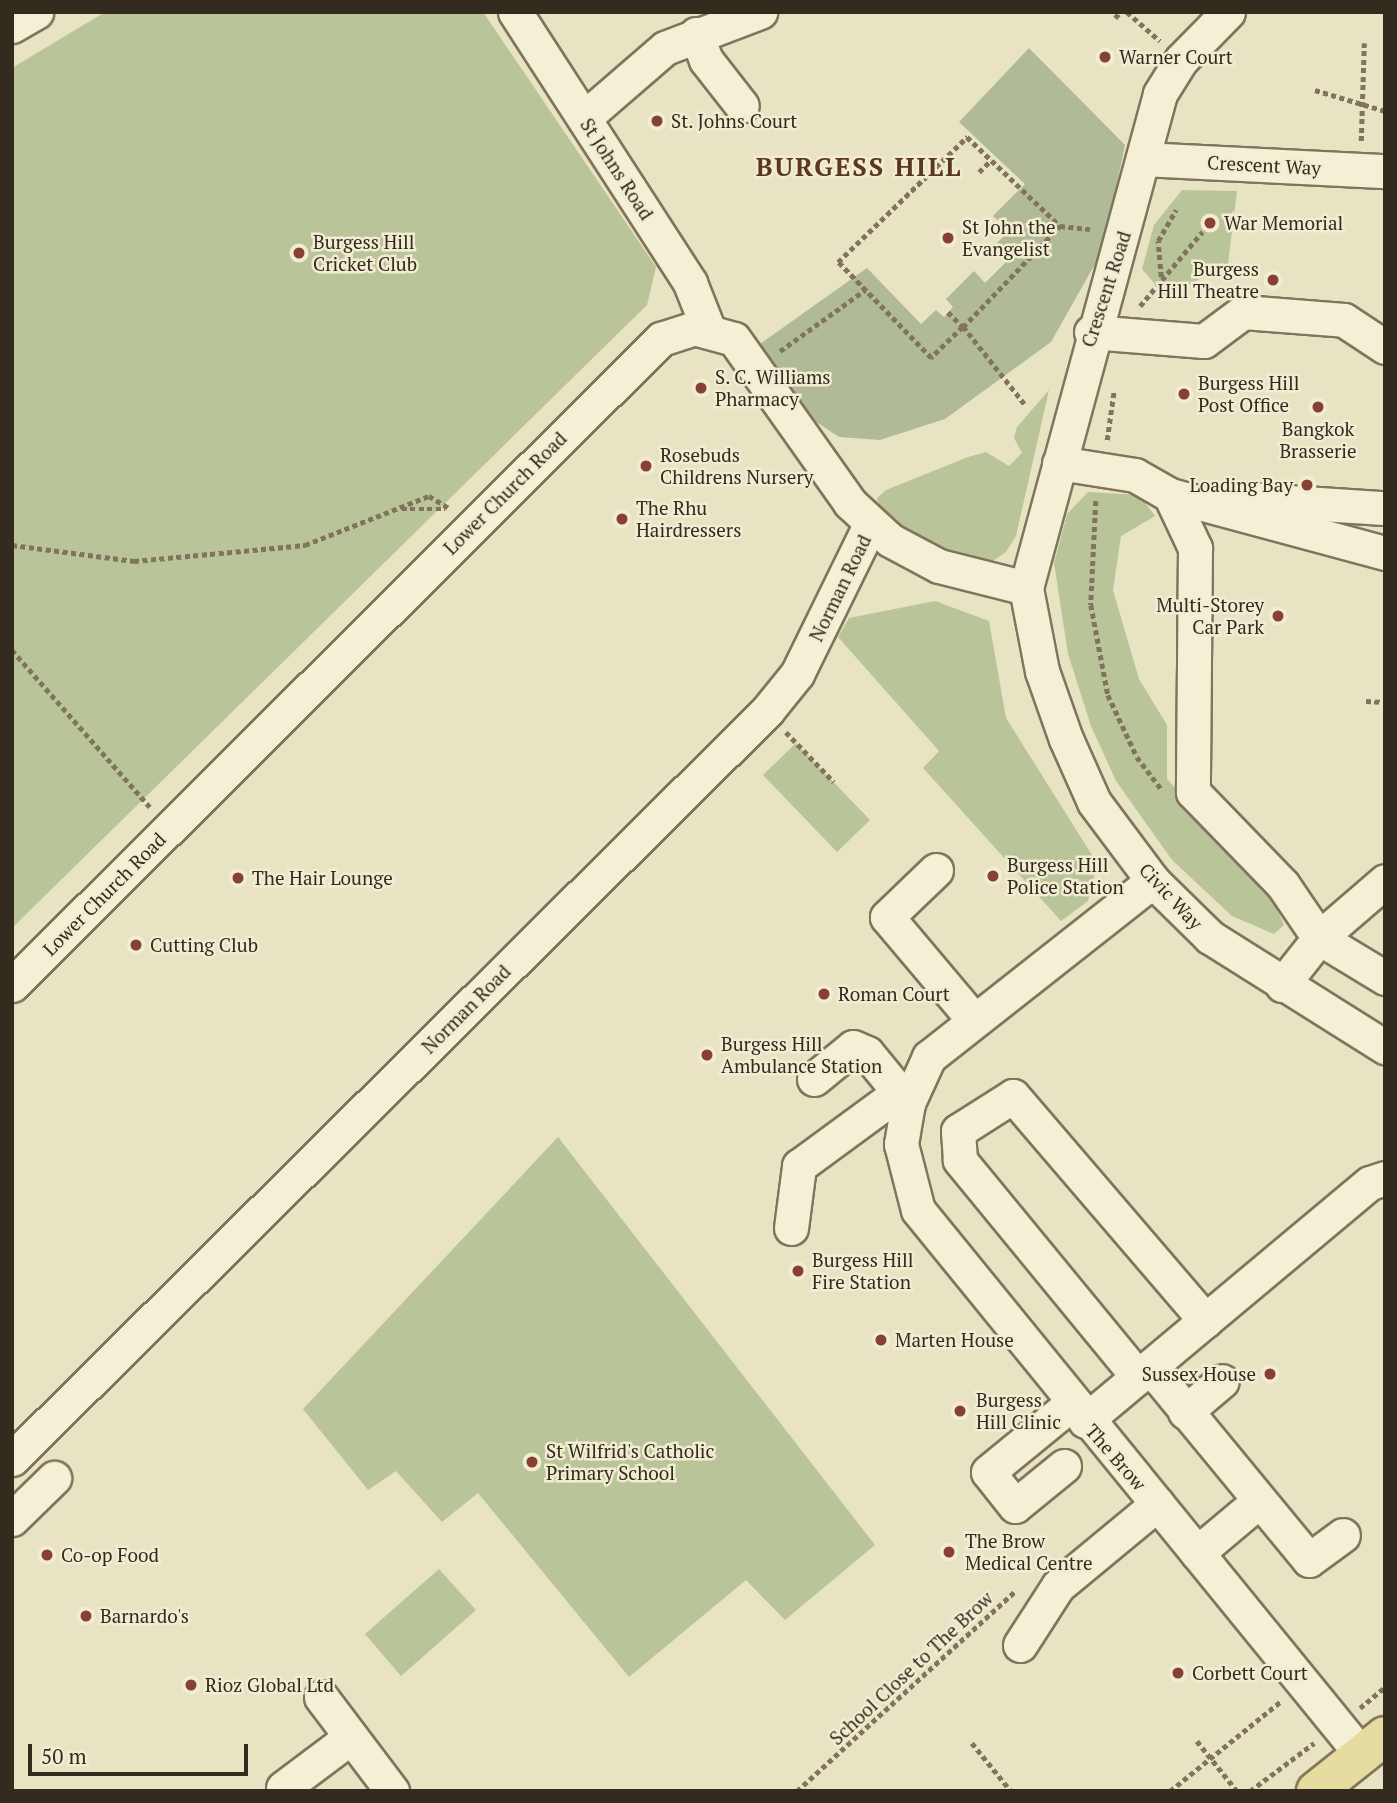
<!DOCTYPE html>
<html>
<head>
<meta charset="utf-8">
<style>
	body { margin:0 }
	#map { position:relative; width:1397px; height:1803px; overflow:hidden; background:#e8e3c3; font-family:"PT Serif",serif }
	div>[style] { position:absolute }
	.green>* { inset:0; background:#b9c599 }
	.cemetery>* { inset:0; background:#b1ba97 }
	.path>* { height:4.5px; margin-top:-2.25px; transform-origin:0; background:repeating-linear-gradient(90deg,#80755c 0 5px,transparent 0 8.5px) }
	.roads { filter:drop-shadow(2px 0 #80755c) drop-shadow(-2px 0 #80755c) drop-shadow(0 2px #80755c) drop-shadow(0 -2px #80755c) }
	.minor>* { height:33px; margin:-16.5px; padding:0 16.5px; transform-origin:16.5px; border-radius:16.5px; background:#f4f0d5 }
	.major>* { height:38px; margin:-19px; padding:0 19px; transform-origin:19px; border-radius:19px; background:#e7dc9f }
	.dots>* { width:19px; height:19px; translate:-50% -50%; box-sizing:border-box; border:4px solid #f1ecd2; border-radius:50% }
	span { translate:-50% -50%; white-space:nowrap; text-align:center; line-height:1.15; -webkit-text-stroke:5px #f1ecd2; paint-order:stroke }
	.poi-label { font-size:19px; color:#322b1e }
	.left { translate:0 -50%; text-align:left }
	.right { translate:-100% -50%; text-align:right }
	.street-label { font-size:19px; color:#322b1e }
	.district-label { font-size:26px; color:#5a3723; font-weight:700; letter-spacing:2px }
	.frame { position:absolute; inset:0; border:14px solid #322b1e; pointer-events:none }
	.scale { position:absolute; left:28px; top:1744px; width:220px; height:32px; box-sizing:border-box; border:4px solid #322b1e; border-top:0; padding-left:9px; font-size:21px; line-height:24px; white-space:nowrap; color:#322b1e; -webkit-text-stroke:5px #f1ecd2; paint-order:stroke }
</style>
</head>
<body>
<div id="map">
	<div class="green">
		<i style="clip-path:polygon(105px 12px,483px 12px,656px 267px,647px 305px,12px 928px,12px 68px)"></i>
		<i style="clip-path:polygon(1182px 190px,1237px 191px,1228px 264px,1166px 297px,1142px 269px,1154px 225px)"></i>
		<i style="clip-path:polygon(1049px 390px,1016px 536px,1006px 552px,991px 562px,956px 558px,882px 515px,877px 498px,886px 490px,968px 457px,986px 452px,1009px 466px,1022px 453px,1014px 438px,1017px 427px)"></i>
		<i style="clip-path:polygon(1088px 492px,1139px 495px,1155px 516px,1121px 536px,1113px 590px,1139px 679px,1167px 725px,1167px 779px,1270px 893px,1284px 925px,1274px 934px,1232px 916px,1172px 860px,1116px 781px,1091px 726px,1068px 654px,1054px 563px,1067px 514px)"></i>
		<i style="clip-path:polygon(935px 601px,989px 621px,1006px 718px,1097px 863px,1088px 901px,1061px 921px,923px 768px,939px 751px,838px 637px,849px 618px)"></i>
		<i style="clip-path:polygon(796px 743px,870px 820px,837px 852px,763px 775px)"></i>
		<i style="clip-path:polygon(558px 1137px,875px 1545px,785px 1620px,746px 1580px,629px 1677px,478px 1493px,442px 1522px,396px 1471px,368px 1490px,303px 1409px)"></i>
		<i style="clip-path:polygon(439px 1569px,476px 1610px,401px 1676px,365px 1634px)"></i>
	</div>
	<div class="cemetery">
		<i style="clip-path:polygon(1029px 48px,1125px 145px,1103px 250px,1051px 342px,945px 419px,880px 440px,839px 437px,809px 417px,760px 344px,867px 268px,921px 324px,936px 310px,944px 317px,953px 307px,946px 299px,974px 271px,985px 283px,1010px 258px,996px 244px,1009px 231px,993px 216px,1025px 184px,959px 122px)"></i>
	</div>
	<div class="path">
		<i style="left:1127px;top:12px;width:44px;rotate:41.3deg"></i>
		<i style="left:1115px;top:18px;width:8px;rotate:-50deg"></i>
		<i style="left:1315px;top:90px;width:73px;rotate:16.7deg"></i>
		<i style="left:1361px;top:141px;width:98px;rotate:-88.2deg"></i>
		<i style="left:979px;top:172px;width:17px;rotate:-45deg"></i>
		<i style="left:1161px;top:277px;width:36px;rotate:-95deg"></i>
		<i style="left:1158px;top:241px;width:36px;rotate:-60deg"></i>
		<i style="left:1140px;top:306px;width:97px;rotate:-50deg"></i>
		<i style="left:948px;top:312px;width:21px;rotate:45deg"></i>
		<i style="left:963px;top:327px;width:140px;rotate:-46.2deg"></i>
		<i style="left:780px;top:351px;width:105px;rotate:-35.7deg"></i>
		<i style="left:1024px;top:404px;width:98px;rotate:-128.4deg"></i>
		<i style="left:963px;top:327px;width:45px;rotate:135.9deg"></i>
		<i style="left:931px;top:358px;width:134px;rotate:-134.1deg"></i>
		<i style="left:838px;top:262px;width:180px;rotate:-44.1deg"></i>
		<i style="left:967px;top:137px;width:129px;rotate:43.7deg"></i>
		<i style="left:1060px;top:226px;width:30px;rotate:6deg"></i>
		<i style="left:1107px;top:440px;width:50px;rotate:-82deg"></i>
		<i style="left:1096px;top:501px;width:104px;rotate:92.8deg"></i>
		<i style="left:1091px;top:605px;width:92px;rotate:79.3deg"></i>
		<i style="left:1108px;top:695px;width:68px;rotate:64.9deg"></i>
		<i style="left:1137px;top:757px;width:41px;rotate:52.9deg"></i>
		<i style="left:402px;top:509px;width:43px"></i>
		<i style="left:12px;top:545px;width:123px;rotate:7.5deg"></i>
		<i style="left:134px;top:561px;width:172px;rotate:-5.3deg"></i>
		<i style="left:305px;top:545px;width:133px;rotate:-21.6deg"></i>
		<i style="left:429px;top:496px;width:23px;rotate:31deg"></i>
		<i style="left:12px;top:650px;width:209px;rotate:48.7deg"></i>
		<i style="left:1366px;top:701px;width:19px;rotate:3deg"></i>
		<i style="left:786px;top:732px;width:69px;rotate:46.2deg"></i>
		<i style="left:1360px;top:1708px;width:33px;rotate:-40deg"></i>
		<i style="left:1197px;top:1741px;width:64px;rotate:51.3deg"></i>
		<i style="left:972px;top:1743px;width:62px;rotate:50.9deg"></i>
		<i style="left:797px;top:1791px;width:297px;rotate:-42.5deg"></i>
		<i style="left:1170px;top:1791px;width:143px;rotate:-39deg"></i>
		<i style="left:1250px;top:1791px;width:80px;rotate:-36.9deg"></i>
	</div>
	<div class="roads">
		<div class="minor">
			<i style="left:515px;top:12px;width:323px;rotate:57.1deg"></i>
			<i style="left:690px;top:283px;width:52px;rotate:68.4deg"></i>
			<i style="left:1228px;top:12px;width:67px;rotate:134.4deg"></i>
			<i style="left:1181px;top:60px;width:40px;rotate:122deg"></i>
			<i style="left:1160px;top:94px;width:512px;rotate:105.18deg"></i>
			<i style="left:1026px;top:588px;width:85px;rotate:79.1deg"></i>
			<i style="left:1042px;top:671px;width:72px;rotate:70.6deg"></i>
			<i style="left:1066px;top:739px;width:69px;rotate:66deg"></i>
			<i style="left:1094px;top:802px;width:99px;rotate:53.2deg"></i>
			<i style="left:1153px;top:881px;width:80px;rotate:44.5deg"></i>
			<i style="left:1210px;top:937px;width:207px;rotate:32.2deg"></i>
			<i style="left:12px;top:26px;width:28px;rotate:-30deg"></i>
			<i style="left:696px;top:34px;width:28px;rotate:69deg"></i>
			<i style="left:706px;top:60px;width:58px;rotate:52deg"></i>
			<i style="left:584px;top:118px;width:107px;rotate:-40.8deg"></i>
			<i style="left:665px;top:48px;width:102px;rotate:-20.8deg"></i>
			<i style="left:1144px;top:159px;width:241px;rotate:2.9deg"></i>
			<i style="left:1091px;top:332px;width:113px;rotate:4.6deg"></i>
			<i style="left:1204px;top:341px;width:49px;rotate:-36.6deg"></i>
			<i style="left:1243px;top:312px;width:101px;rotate:4.5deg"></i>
			<i style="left:1344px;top:320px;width:49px;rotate:33.4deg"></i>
			<i style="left:1059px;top:463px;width:77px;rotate:9deg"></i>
			<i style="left:1135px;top:475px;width:40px;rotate:29.7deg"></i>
			<i style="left:1170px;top:495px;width:59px;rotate:64.7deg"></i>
			<i style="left:1195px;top:548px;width:244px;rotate:90.5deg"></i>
			<i style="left:1193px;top:792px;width:129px;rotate:45.9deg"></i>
			<i style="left:1283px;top:885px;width:64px;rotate:55.8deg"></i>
			<i style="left:1319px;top:938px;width:77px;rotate:31.2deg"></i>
			<i style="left:1170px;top:495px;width:223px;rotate:15.1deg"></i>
			<i style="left:1243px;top:499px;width:141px;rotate:3.7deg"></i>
			<i style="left:936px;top:870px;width:68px;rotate:136.2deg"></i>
			<i style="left:887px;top:917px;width:133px;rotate:49.9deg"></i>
			<i style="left:12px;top:985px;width:916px;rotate:-44.87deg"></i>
			<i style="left:661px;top:339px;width:35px;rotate:-18deg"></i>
			<i style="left:694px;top:328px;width:41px;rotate:15.4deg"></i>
			<i style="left:734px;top:339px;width:201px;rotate:54.7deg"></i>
			<i style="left:850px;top:503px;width:54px;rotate:42.8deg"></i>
			<i style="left:890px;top:540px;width:55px;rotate:28deg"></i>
			<i style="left:939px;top:566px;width:90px;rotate:14.2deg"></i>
			<i style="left:1282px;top:985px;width:60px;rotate:-51.8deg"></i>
			<i style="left:1319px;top:938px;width:87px;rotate:-40.8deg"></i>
			<i style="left:814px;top:1079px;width:50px;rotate:-39.4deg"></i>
			<i style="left:853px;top:1047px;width:15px;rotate:23deg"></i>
			<i style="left:867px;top:1053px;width:65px;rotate:50.6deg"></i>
			<i style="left:908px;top:1103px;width:42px;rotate:99.7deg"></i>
			<i style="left:901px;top:1144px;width:68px;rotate:75.6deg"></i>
			<i style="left:918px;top:1210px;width:702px;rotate:50.84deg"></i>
			<i style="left:791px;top:1228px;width:63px;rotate:-82.6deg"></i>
			<i style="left:799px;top:1166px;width:112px;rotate:-36.3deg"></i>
			<i style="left:889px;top:1100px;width:19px;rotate:9deg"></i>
			<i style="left:908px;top:1103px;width:51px;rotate:-65.5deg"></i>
			<i style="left:929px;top:1057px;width:285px;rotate:-38.2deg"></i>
			<i style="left:1150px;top:1367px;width:250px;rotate:50.5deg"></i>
			<i style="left:1309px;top:1560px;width:42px;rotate:-36.3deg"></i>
			<i style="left:1138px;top:1377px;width:281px;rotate:-129.4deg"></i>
			<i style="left:960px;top:1160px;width:29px;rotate:-94deg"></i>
			<i style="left:958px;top:1131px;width:65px;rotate:-32.5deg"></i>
			<i style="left:1013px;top:1096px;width:296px;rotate:49.4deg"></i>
			<i style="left:1185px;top:1412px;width:48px;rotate:-40deg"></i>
			<i style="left:1085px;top:1421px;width:371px;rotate:-39.9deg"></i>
			<i style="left:1370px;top:1183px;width:16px;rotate:-18deg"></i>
			<i style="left:12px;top:1459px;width:1063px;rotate:-44.73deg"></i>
			<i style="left:767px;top:711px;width:48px;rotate:-51deg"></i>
			<i style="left:797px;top:674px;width:168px;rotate:-63.9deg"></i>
			<i style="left:1064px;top:1466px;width:63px;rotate:140.8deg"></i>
			<i style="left:1015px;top:1506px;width:43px;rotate:-128.5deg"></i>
			<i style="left:988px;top:1472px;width:107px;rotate:-39.3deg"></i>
			<i style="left:12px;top:1519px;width:59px;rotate:-44.3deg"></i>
			<i style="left:1197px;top:1553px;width:81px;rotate:-40deg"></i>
			<i style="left:1020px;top:1645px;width:70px;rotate:-57.2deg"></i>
			<i style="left:1058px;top:1586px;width:129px;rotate:-39.6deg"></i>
			<i style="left:321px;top:1697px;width:118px;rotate:52.9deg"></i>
			<i style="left:283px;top:1788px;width:85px;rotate:-36.9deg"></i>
		</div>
		<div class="major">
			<i style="left:1316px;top:1791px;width:88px;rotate:-38.6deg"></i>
		</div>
	</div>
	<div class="dots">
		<i style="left:1105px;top:57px;background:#884033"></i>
		<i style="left:657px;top:121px;background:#884033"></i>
		<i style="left:1210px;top:223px;background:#884033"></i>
		<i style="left:948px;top:238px;background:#884033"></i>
		<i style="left:299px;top:253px;background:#884033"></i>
		<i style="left:1273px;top:280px;background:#884033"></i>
		<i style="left:701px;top:388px;background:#884033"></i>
		<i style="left:1184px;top:394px;background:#884033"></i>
		<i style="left:1318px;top:407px;background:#884033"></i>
		<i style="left:646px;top:466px;background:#884033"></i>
		<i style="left:1307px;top:485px;background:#884033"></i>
		<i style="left:622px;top:519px;background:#884033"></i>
		<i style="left:1278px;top:616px;background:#884033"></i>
		<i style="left:993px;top:876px;background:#884033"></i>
		<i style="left:238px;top:878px;background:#884033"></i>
		<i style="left:136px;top:945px;background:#884033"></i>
		<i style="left:824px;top:994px;background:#884033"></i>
		<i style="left:707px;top:1055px;background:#884033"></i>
		<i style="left:798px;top:1271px;background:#884033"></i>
		<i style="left:881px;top:1340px;background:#884033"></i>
		<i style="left:1270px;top:1374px;background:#884033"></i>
		<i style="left:960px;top:1411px;background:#884033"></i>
		<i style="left:532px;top:1462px;background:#884033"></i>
		<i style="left:949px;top:1552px;background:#884033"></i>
		<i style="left:47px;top:1555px;background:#884033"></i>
		<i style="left:86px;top:1616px;background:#884033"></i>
		<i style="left:1178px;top:1673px;background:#884033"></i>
		<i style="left:191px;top:1685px;background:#884033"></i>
	</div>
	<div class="poi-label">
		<span class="left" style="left:1119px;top:57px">Warner Court</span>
		<span class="left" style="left:671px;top:121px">St. Johns Court</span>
		<span class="left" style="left:1224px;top:223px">War Memorial</span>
		<span class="left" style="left:962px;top:238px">St John the<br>Evangelist</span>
		<span class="left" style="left:313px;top:253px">Burgess Hill<br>Cricket Club</span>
		<span class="right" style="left:1259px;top:280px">Burgess<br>Hill Theatre</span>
		<span class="left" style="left:715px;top:388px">S. C. Williams<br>Pharmacy</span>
		<span class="left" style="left:1198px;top:394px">Burgess Hill<br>Post Office</span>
		<span style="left:1318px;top:440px">Bangkok<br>Brasserie</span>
		<span class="left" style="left:660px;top:466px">Rosebuds<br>Childrens Nursery</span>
		<span class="right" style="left:1293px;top:485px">Loading Bay</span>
		<span class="left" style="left:636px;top:519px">The Rhu<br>Hairdressers</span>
		<span class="right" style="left:1264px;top:616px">Multi-Storey<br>Car Park</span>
		<span class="left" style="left:1007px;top:876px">Burgess Hill<br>Police Station</span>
		<span class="left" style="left:252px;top:878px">The Hair Lounge</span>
		<span class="left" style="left:150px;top:945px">Cutting Club</span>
		<span class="left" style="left:838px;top:994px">Roman Court</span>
		<span class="left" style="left:721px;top:1055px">Burgess Hill<br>Ambulance Station</span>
		<span class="left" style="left:812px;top:1271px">Burgess Hill<br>Fire Station</span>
		<span class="left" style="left:895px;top:1340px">Marten House</span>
		<span class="right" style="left:1256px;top:1374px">Sussex House</span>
		<span class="left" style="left:976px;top:1411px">Burgess<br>Hill Clinic</span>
		<span class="left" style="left:546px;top:1462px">St Wilfrid's Catholic<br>Primary School</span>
		<span class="left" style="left:965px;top:1552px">The Brow<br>Medical Centre</span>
		<span class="left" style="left:61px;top:1555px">Co-op Food</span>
		<span class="left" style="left:100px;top:1616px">Barnardo's</span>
		<span class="left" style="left:1192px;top:1673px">Corbett Court</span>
		<span class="left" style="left:205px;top:1685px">Rioz Global Ltd</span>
	</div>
	<div class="street-label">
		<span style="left:1264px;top:165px;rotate:3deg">Crescent Way</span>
		<span style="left:617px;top:169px;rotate:57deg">St Johns Road</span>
		<span style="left:1106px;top:289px;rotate:-72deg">Crescent Road</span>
		<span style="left:505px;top:493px;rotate:-45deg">Lower Church Road</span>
		<span style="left:840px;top:588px;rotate:-64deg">Norman Road</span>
		<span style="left:104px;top:894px;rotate:-45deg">Lower Church Road</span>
		<span style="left:1171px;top:896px;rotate:47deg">Civic Way</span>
		<span style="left:466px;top:1009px;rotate:-45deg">Norman Road</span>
		<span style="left:1116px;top:1457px;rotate:49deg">The Brow</span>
		<span style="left:911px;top:1668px;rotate:-43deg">School Close to The Brow</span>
	</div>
	<div class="district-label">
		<span style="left:859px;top:167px">BURGESS HILL</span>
	</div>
	<div class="frame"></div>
	<div class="scale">50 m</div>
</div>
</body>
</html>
